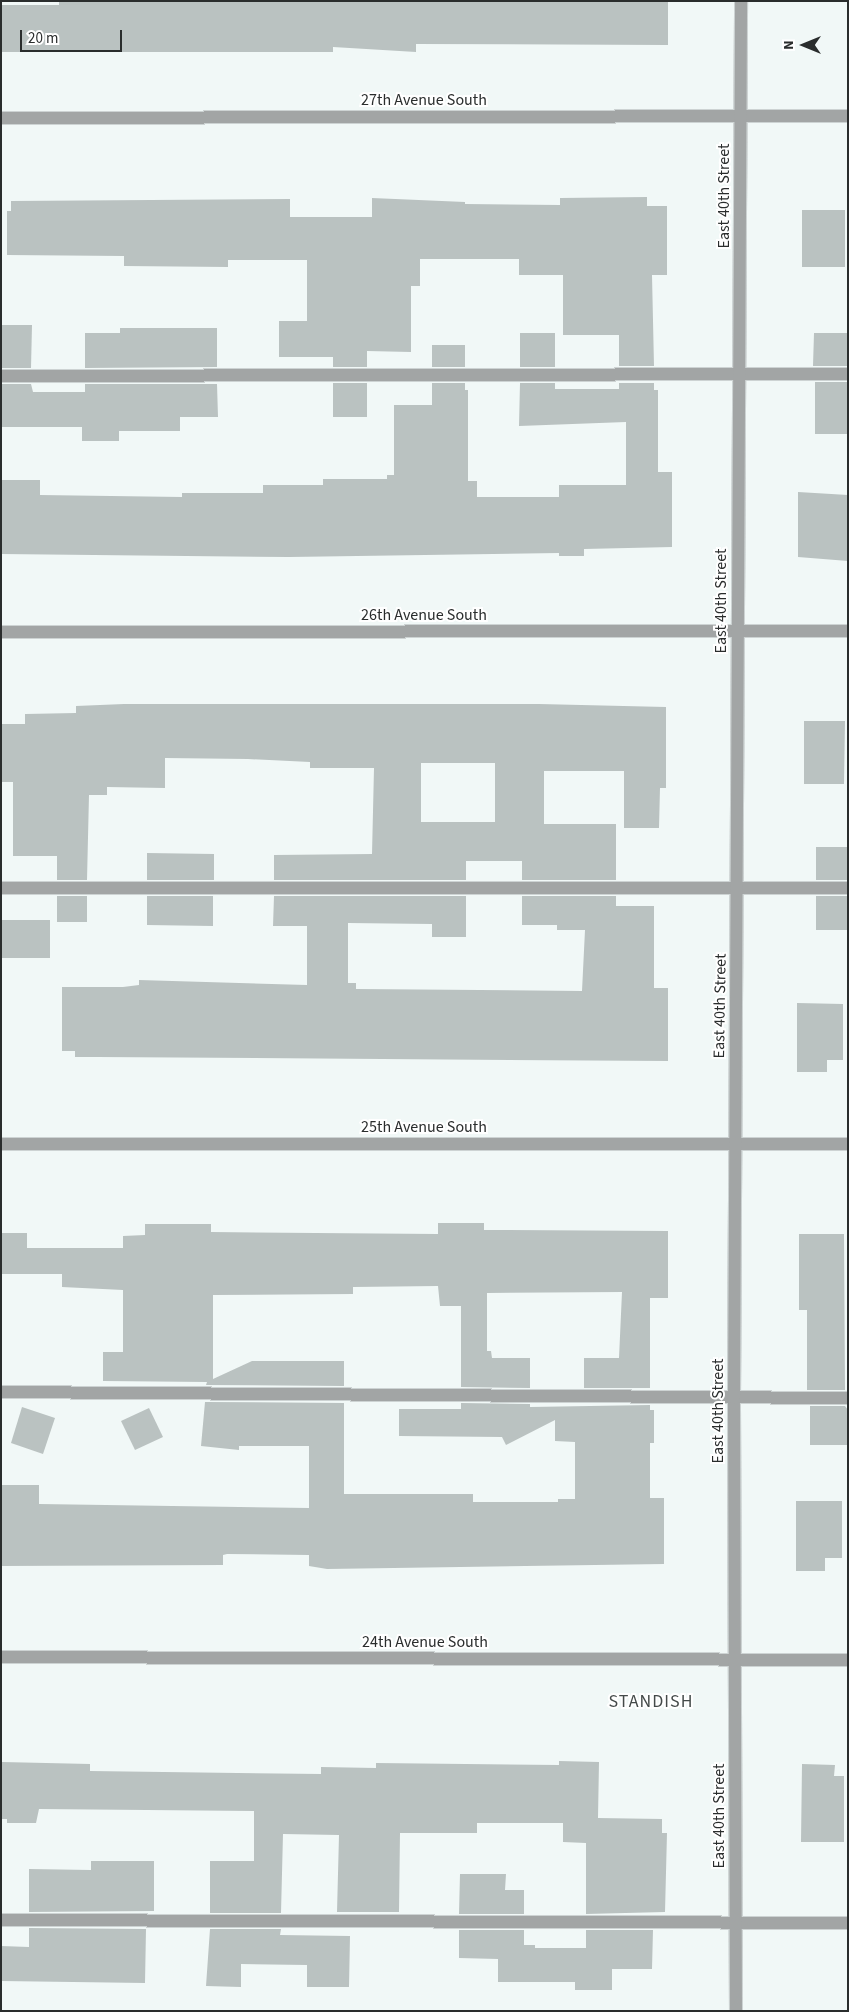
<!DOCTYPE html>
<html>
<head>
<meta charset="utf-8">
<style>
	body { margin:0 }
	#map { position:relative; width:849px; height:2012px; overflow:hidden; background:#f1f8f7; font-family:"Source Sans 3",sans-serif }
	div>[style] { position:absolute }
	.building>* { inset:0; background:#bac2c1 }
	.roads { filter:drop-shadow(1px 0 #cdd3d3) drop-shadow(-1px 0 #cdd3d3) drop-shadow(0 1px #cdd3d3) drop-shadow(0 -1px #cdd3d3) }
	.minor>* { height:12px; margin:-6px; padding:0 6px; transform-origin:6px; border-radius:6px; background:#a2a5a5 }
	span { translate:-50% -50%; white-space:nowrap; text-align:center; line-height:1.15; -webkit-text-stroke:4px #fff; paint-order:stroke }
	.street-label { font-size:16px; color:#2a2d2d }
	.neighbourhood-label { font-size:18px; color:#444a49; letter-spacing:1px }
	.frame { position:absolute; inset:0; border:2px solid #2a2d2d; pointer-events:none }
	.north { position:absolute; left:779px; top:20px; width:50px; height:50px; -webkit-text-stroke:4px #fff; paint-order:stroke; rotate:270deg; font-size:14px; font-weight:700; line-height:20px; text-align:center; color:#2a2d2d }
	.north::after { content:''; display:block; margin:auto; width:18px; height:22px; background:#2a2d2d; clip-path:polygon(50% 0,100% 100%,50% 72%,0 100%) }
	.scale { position:absolute; left:20px; top:30px; width:102px; height:22px; box-sizing:border-box; border:2px solid #2a2d2d; border-top:0; padding-left:6px; font-size:15px; line-height:18px; white-space:nowrap; color:#2a2d2d; -webkit-text-stroke:4px #fff; paint-order:stroke }
</style>
</head>
<body>
<div id="map">
	<div class="building">
		<i style="clip-path:polygon(59px 1px,668px 1px,668px 45px,416px 44px,416px 52px,333px 47px,333px 52px,1px 52px,1px 5px,59px 5px)"></i>
		<i style="clip-path:polygon(647px 197px,647px 206px,667px 206px,667px 275px,652px 275px,654px 366px,619px 366px,619px 335px,563px 335px,563px 275px,519px 275px,519px 259px,420px 259px,420px 286px,411px 286px,411px 352px,367px 351px,367px 367px,333px 367px,333px 357px,279px 357px,279px 321px,307px 321px,307px 260px,228px 260px,228px 267px,124px 266px,124px 256px,7px 255px,7px 211px,11px 211px,11px 201px,290px 199px,290px 217px,372px 217px,372px 198px,465px 202px,465px 204px,560px 205px,560px 198px)"></i>
		<i style="clip-path:polygon(802px 210px,845px 210px,845px 267px,802px 267px)"></i>
		<i style="clip-path:polygon(1px 325px,32px 325px,31px 368px,1px 368px)"></i>
		<i style="clip-path:polygon(120px 328px,217px 328px,217px 367px,85px 368px,85px 333px,120px 333px)"></i>
		<i style="clip-path:polygon(520px 333px,555px 333px,555px 367px,520px 367px)"></i>
		<i style="clip-path:polygon(814px 333px,848px 333px,848px 366px,813px 366px)"></i>
		<i style="clip-path:polygon(432px 345px,465px 345px,465px 367px,432px 367px)"></i>
		<i style="clip-path:polygon(815px 382px,848px 382px,848px 434px,815px 434px)"></i>
		<i style="clip-path:polygon(333px 383px,367px 383px,367px 417px,333px 417px)"></i>
		<i style="clip-path:polygon(432px 383px,465px 383px,465px 390px,468px 390px,468px 481px,477px 481px,477px 497px,559px 497px,559px 485px,626px 485px,626px 422px,519px 426px,520px 383px,555px 383px,555px 389px,619px 389px,619px 383px,654px 383px,654px 390px,658px 390px,658px 472px,672px 472px,672px 547px,584px 549px,584px 556px,559px 556px,559px 553px,289px 557px,1px 554px,1px 480px,40px 480px,40px 495px,182px 497px,182px 493px,263px 493px,263px 485px,323px 485px,323px 479px,387px 479px,387px 475px,394px 475px,394px 405px,432px 405px)"></i>
		<i style="clip-path:polygon(1px 384px,31px 384px,33px 392px,85px 392px,85px 384px,217px 384px,218px 417px,180px 417px,180px 431px,119px 431px,119px 441px,82px 441px,82px 427px,1px 427px)"></i>
		<i style="clip-path:polygon(798px 492px,848px 495px,848px 561px,798px 557px)"></i>
		<i style="clip-path:polygon(evenodd,539px 704px,666px 707px,666px 788px,660px 788px,659px 828px,624px 828px,624px 771px,544px 771px,544px 824px,616px 824px,616px 880px,522px 880px,522px 861px,466px 861px,466px 880px,274px 880px,274px 855px,372px 854px,374px 768px,310px 768px,310px 762px,248px 759px,165px 758px,165px 788px,107px 787px,107px 795px,89px 795px,87px 880px,57px 880px,57px 856px,13px 856px,13px 782px,1px 782px,1px 724px,25px 724px,25px 714px,76px 713px,76px 706px,124px 704px,539px 704px,421px 763px,495px 763px,495px 822px,421px 822px,421px 763px)"></i>
		<i style="clip-path:polygon(804px 721px,845px 721px,844px 784px,804px 784px)"></i>
		<i style="clip-path:polygon(816px 847px,847px 847px,847px 880px,816px 880px)"></i>
		<i style="clip-path:polygon(147px 853px,214px 854px,214px 880px,147px 880px)"></i>
		<i style="clip-path:polygon(57px 896px,87px 896px,87px 922px,57px 922px)"></i>
		<i style="clip-path:polygon(147px 896px,213px 896px,213px 926px,147px 925px)"></i>
		<i style="clip-path:polygon(274px 896px,466px 896px,466px 937px,432px 937px,432px 924px,348px 923px,348px 983px,356px 983px,356px 989px,582px 991px,585px 930px,557px 930px,557px 925px,522px 925px,522px 896px,616px 896px,616px 906px,654px 906px,654px 988px,668px 988px,668px 1061px,97px 1057px,75px 1057px,75px 1051px,62px 1051px,62px 987px,123px 987px,139px 985px,139px 980px,307px 985px,307px 926px,273px 926px)"></i>
		<i style="clip-path:polygon(816px 896px,847px 896px,847px 930px,816px 930px)"></i>
		<i style="clip-path:polygon(1px 920px,50px 920px,50px 958px,1px 958px)"></i>
		<i style="clip-path:polygon(797px 1003px,843px 1004px,843px 1060px,827px 1060px,827px 1072px,797px 1072px)"></i>
		<i style="clip-path:polygon(438px 1223px,484px 1223px,484px 1230px,490px 1230px,668px 1231px,668px 1298px,650px 1298px,650px 1388px,584px 1388px,584px 1358px,619px 1358px,622px 1292px,487px 1293px,487px 1351px,491px 1351px,492px 1358px,530px 1358px,530px 1388px,461px 1387px,461px 1306px,440px 1306px,438px 1286px,353px 1287px,353px 1294px,213px 1295px,213px 1379px,252px 1361px,344px 1361px,344px 1386px,206px 1385px,207px 1382px,103px 1381px,103px 1352px,123px 1352px,123px 1290px,62px 1287px,62px 1274px,1px 1274px,1px 1233px,27px 1233px,27px 1248px,123px 1248px,123px 1236px,145px 1235px,145px 1224px,211px 1224px,211px 1232px,438px 1234px)"></i>
		<i style="clip-path:polygon(799px 1234px,844px 1234px,845px 1390px,807px 1390px,807px 1310px,799px 1310px)"></i>
		<i style="clip-path:polygon(205px 1402px,344px 1403px,344px 1494px,473px 1494px,473px 1502px,558px 1502px,558px 1499px,575px 1499px,575px 1442px,555px 1441px,555px 1420px,506px 1445px,502px 1437px,399px 1436px,399px 1409px,461px 1409px,461px 1403px,530px 1404px,530px 1407px,650px 1405px,650px 1410px,654px 1410px,654px 1443px,650px 1443px,650px 1498px,664px 1498px,664px 1564px,327px 1569px,309px 1566px,309px 1555px,227px 1554px,223px 1555px,223px 1565px,1px 1566px,1px 1485px,39px 1485px,39px 1504px,309px 1508px,309px 1446px,239px 1446px,239px 1450px,201px 1446px)"></i>
		<i style="clip-path:polygon(810px 1406px,845px 1406px,848px 1410px,848px 1445px,810px 1445px)"></i>
		<i style="clip-path:polygon(22px 1407px,55px 1418px,43px 1454px,11px 1443px)"></i>
		<i style="clip-path:polygon(149px 1408px,163px 1437px,135px 1450px,121px 1421px)"></i>
		<i style="clip-path:polygon(796px 1501px,842px 1501px,842px 1558px,825px 1558px,825px 1571px,796px 1571px)"></i>
		<i style="clip-path:polygon(559px 1761px,599px 1762px,598px 1818px,662px 1819px,662px 1833px,667px 1833px,665px 1912px,586px 1914px,586px 1843px,563px 1842px,563px 1823px,477px 1823px,477px 1833px,400px 1833px,399px 1912px,337px 1912px,339px 1835px,283px 1834px,281px 1913px,210px 1913px,210px 1861px,254px 1861px,254px 1811px,39px 1809px,36px 1823px,7px 1823px,7px 1819px,1px 1819px,2px 1762px,90px 1764px,90px 1771px,321px 1774px,321px 1767px,376px 1768px,376px 1763px,559px 1765px)"></i>
		<i style="clip-path:polygon(802px 1764px,835px 1765px,834px 1776px,844px 1776px,844px 1842px,801px 1842px)"></i>
		<i style="clip-path:polygon(91px 1861px,154px 1861px,154px 1911px,29px 1912px,29px 1869px,91px 1870px)"></i>
		<i style="clip-path:polygon(460px 1874px,506px 1874px,505px 1890px,524px 1890px,524px 1914px,459px 1914px)"></i>
		<i style="clip-path:polygon(29px 1928px,146px 1929px,145px 1983px,1px 1981px,1px 1946px,29px 1947px)"></i>
		<i style="clip-path:polygon(210px 1929px,281px 1929px,280px 1935px,350px 1936px,349px 1987px,307px 1987px,307px 1965px,241px 1964px,241px 1987px,206px 1986px)"></i>
		<i style="clip-path:polygon(459px 1930px,524px 1930px,524px 1945px,535px 1945px,535px 1948px,586px 1948px,586px 1930px,653px 1930px,652px 1969px,612px 1969px,612px 1990px,575px 1990px,575px 1982px,498px 1982px,498px 1959px,459px 1958px)"></i>
	</div>
	<div class="roads">
		<div class="minor">
			<i style="left:1px;top:118px;width:847px;rotate:-0.14deg"></i>
			<i style="left:1px;top:376px;width:847px;rotate:-0.14deg"></i>
			<i style="left:1px;top:632px;width:847px;rotate:-0.07deg"></i>
			<i style="left:1px;top:888px;width:847px"></i>
			<i style="left:1px;top:1144px;width:847px"></i>
			<i style="left:1px;top:1392px;width:847px;rotate:0.41deg"></i>
			<i style="left:1px;top:1657px;width:847px;rotate:0.2deg"></i>
			<i style="left:1px;top:1920px;width:847px;rotate:0.2deg"></i>
			<i style="left:736px;top:2011px;width:613px;rotate:-90.19deg"></i>
			<i style="left:734px;top:1398px;width:1397px;rotate:-89.71deg"></i>
		</div>
	</div>
	<div class="street-label">
		<span style="left:424px;top:100px">27th Avenue South</span>
		<span style="left:724px;top:196px;rotate:-90deg">East 40th Street</span>
		<span style="left:721px;top:601px;rotate:-90deg">East 40th Street</span>
		<span style="left:424px;top:615px">26th Avenue South</span>
		<span style="left:720px;top:1006px;rotate:-89deg">East 40th Street</span>
		<span style="left:424px;top:1127px">25th Avenue South</span>
		<span style="left:718px;top:1411px;rotate:-90deg">East 40th Street</span>
		<span style="left:425px;top:1642px">24th Avenue South</span>
		<span style="left:719px;top:1816px;rotate:-90deg">East 40th Street</span>
	</div>
	<div class="neighbourhood-label">
		<span style="left:651px;top:1702px">STANDISH</span>
	</div>
	<div class="frame"></div>
	<div class="north">N</div>
	<div class="scale">20 m</div>
</div>
</body>
</html>
